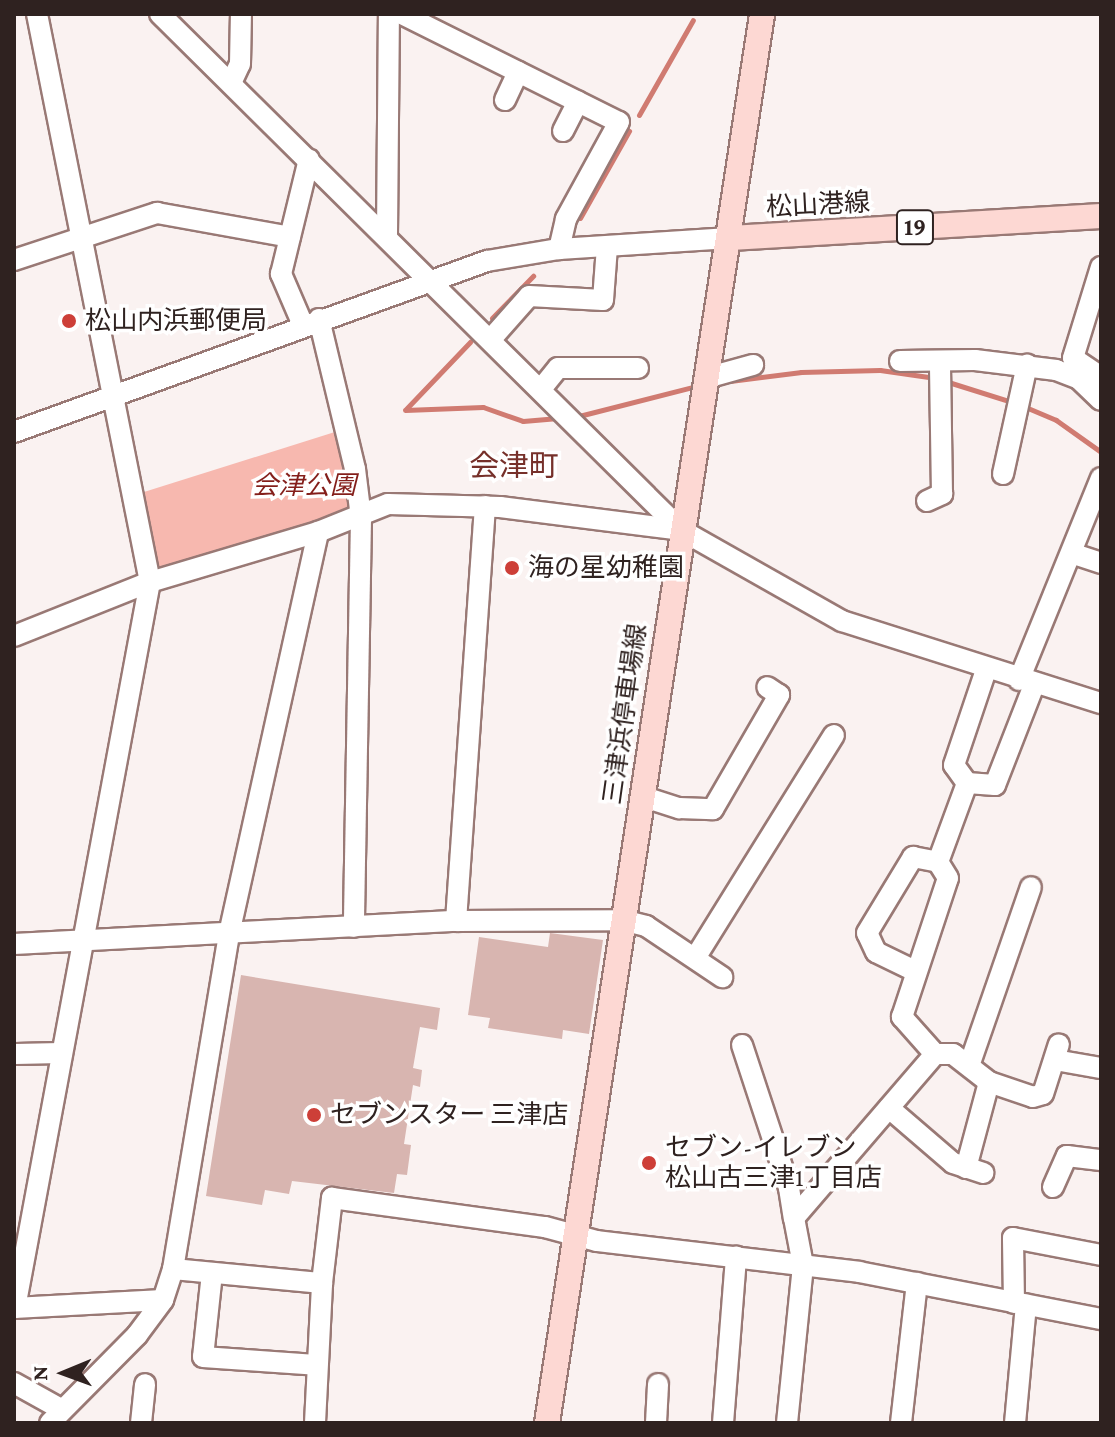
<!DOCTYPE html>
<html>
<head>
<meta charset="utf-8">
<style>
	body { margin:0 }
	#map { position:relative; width:1115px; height:1437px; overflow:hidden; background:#faf2f1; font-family:"Crimson Pro","Noto Sans JP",serif }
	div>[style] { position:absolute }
	.green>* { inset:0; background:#f7b8af }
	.stream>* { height:5px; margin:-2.5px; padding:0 2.5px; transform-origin:2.5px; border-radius:2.5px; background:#d07b71 }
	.building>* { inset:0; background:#d8b5b0 }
	.roads { filter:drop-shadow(2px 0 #997975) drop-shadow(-2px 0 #997975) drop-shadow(0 2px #997975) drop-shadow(0 -2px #997975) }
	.minor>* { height:20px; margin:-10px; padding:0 10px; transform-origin:10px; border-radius:10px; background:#fff }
	.major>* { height:24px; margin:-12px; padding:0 12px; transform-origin:12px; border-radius:12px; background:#fdd8d3 }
	.dots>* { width:22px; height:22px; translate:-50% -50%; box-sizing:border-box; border:4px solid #fff; border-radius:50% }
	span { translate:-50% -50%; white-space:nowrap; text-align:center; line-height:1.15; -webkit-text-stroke:7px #fff; paint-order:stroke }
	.shield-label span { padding:2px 6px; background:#fff; border:2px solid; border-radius:6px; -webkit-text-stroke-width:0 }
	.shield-label { font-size:24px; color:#2f2220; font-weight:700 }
	.street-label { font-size:26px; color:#2f2220 }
	.poi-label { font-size:26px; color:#2f2220 }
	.left { translate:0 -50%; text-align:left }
	.park-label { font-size:26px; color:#841e1a; font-style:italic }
	.quarter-label { font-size:30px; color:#76302a }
	.frame { position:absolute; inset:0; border:16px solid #2f2220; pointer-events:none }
	.north { position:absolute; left:24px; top:1333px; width:80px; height:80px; -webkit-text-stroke:6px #fff; paint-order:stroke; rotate:269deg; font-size:22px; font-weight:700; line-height:32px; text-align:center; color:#2f2220 }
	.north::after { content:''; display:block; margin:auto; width:28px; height:36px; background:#2f2220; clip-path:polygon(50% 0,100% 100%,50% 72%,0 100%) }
</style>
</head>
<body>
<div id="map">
	<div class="green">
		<i style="clip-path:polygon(338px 431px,355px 515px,157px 570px,144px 492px)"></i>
	</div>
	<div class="stream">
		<i style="left:639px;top:115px;width:109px;rotate:-60.4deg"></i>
		<i style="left:580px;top:218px;width:100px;rotate:-60.6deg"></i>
		<i style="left:492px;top:318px;width:59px;rotate:-45.7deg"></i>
		<i style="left:730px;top:381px;width:72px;rotate:-7.2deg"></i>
		<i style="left:801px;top:372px;width:79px;rotate:-1.5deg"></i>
		<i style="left:880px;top:370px;width:56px;rotate:8.3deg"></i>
		<i style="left:945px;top:381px;width:73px;rotate:17.4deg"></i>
		<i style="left:1023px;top:406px;width:36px;rotate:23deg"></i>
		<i style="left:1056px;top:420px;width:55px;rotate:35.4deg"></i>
		<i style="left:406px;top:409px;width:93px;rotate:-46.3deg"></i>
		<i style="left:405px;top:410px;width:78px;rotate:-2.2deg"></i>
		<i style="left:483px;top:407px;width:42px;rotate:19.3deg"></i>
		<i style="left:523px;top:421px;width:38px;rotate:-5deg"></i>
		<i style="left:575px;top:417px;width:126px;rotate:-14.3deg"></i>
	</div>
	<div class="building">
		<i style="clip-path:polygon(550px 933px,603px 940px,589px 1034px,563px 1030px,562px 1039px,488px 1028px,490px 1018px,468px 1015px,479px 937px,548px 947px)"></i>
		<i style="clip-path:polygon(241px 975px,440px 1008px,437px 1030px,420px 1027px,413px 1068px,422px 1070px,420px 1087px,413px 1085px,404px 1144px,411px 1145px,407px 1175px,397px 1174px,394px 1193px,292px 1181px,289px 1194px,265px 1190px,262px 1205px,206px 1196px)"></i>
	</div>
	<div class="roads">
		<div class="minor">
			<i style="left:160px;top:14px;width:733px;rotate:44.72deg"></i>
			<i style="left:681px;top:530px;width:185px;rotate:29.5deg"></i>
			<i style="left:842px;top:621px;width:272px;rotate:17.6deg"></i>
			<i style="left:402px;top:14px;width:242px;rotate:26.5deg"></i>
			<i style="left:619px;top:122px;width:111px;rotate:118.7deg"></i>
			<i style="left:566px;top:219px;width:31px;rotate:103deg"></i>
			<i style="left:231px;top:83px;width:21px;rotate:-65deg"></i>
			<i style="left:240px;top:64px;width:50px;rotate:-88.9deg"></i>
			<i style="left:505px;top:100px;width:31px;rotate:-65deg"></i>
			<i style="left:563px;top:131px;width:33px;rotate:-63deg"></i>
			<i style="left:387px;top:235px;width:221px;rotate:-89.5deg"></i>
			<i style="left:14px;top:260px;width:151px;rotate:-18.2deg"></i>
			<i style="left:157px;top:213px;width:135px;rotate:10.2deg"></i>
			<i style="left:1101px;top:267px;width:95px;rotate:107.1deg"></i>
			<i style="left:1073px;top:358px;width:34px;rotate:34deg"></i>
			<i style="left:319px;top:319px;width:154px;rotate:76.5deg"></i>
			<i style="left:355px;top:469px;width:49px;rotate:83deg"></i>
			<i style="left:361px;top:518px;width:409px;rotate:91deg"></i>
			<i style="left:303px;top:325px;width:56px;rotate:-113.3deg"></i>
			<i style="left:281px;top:274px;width:118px;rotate:-76.3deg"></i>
			<i style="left:491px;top:339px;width:57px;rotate:-48.5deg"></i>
			<i style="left:529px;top:296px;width:74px;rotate:3.1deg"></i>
			<i style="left:603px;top:300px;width:53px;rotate:-85.7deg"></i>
			<i style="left:900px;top:361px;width:75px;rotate:-0.8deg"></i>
			<i style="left:975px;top:360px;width:82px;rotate:7deg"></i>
			<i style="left:1056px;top:370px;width:25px;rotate:21deg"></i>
			<i style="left:1079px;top:379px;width:30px;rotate:44deg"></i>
			<i style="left:706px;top:378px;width:49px;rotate:-15.5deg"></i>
			<i style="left:541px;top:389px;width:27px;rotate:-51deg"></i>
			<i style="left:558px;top:368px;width:80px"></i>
			<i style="left:14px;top:432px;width:503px;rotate:-19.88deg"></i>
			<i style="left:487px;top:261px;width:73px;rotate:-9.5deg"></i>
			<i style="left:559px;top:249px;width:171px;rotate:-3.7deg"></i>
			<i style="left:1003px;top:474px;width:112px;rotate:-77.6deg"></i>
			<i style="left:927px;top:501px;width:17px;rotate:-25deg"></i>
			<i style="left:942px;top:494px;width:133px;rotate:-90.9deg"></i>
			<i style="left:1074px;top:554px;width:28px;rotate:18deg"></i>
			<i style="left:14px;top:636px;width:146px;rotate:-21.7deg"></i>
			<i style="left:150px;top:582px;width:175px;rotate:-16.6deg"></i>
			<i style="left:318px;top:532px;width:75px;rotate:-21.8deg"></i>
			<i style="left:388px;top:504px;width:112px;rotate:1.5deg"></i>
			<i style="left:500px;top:507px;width:182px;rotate:7.2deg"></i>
			<i style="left:1019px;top:680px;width:218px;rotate:-67.9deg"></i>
			<i style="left:967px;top:783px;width:28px;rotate:4deg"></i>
			<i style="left:995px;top:785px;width:107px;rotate:-68.7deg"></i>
			<i style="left:641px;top:796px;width:40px;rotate:18deg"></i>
			<i style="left:679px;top:808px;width:34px;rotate:2deg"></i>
			<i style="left:713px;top:809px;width:132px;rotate:-59.9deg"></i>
			<i style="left:779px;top:695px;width:14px;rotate:-146deg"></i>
			<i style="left:456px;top:921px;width:416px;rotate:-86deg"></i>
			<i style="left:14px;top:944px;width:443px;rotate:-3deg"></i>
			<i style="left:456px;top:921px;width:166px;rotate:-0.3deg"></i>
			<i style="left:622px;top:920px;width:25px;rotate:14deg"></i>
			<i style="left:646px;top:926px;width:92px;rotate:33.9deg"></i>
			<i style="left:697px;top:955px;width:259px;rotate:-58.1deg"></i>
			<i style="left:915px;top:971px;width:43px;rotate:-154deg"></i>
			<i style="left:876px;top:952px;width:21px;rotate:-115deg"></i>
			<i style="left:867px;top:933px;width:89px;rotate:-58.8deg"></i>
			<i style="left:913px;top:857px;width:25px;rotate:11deg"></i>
			<i style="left:742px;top:1045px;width:151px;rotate:71.8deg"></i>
			<i style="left:789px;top:1188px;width:30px;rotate:81deg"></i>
			<i style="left:14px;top:1054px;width:48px;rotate:-1.2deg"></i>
			<i style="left:935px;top:1054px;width:18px"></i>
			<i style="left:953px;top:1054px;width:46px;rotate:37.9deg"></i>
			<i style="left:989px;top:1082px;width:46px;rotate:18.8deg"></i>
			<i style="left:1033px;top:1097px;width:10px;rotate:-17deg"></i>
			<i style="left:1043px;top:1094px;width:52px;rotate:-72.3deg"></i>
			<i style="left:1055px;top:1060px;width:47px;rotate:9.9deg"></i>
			<i style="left:970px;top:1063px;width:186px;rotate:-70.9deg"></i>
			<i style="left:889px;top:1108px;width:84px;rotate:40.7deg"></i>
			<i style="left:953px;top:1163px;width:32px;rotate:18deg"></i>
			<i style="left:966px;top:1168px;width:89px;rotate:-75deg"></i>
			<i style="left:1053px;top:1187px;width:34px;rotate:-66deg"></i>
			<i style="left:1067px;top:1156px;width:34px;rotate:7deg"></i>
			<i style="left:173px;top:1269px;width:150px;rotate:5.4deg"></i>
			<i style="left:322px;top:1283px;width:86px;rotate:-83.3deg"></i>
			<i style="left:332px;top:1198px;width:215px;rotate:7.8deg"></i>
			<i style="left:545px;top:1227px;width:54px;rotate:15.1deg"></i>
			<i style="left:597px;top:1241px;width:264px;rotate:6.7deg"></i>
			<i style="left:859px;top:1272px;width:247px;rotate:11deg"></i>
			<i style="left:212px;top:1273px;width:84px;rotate:96.1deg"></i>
			<i style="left:203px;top:1357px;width:113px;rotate:4deg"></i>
			<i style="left:1014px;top:1303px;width:65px;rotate:-90.9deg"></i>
			<i style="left:1013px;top:1238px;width:90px;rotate:10.9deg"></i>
			<i style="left:14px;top:1308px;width:149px;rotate:-3.1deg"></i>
			<i style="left:163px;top:1300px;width:33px;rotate:-72deg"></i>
			<i style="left:173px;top:1269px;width:340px;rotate:-80.5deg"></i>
			<i style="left:229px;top:934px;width:412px;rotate:-77.5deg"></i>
			<i style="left:15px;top:1308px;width:738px;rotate:-79.47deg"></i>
			<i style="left:150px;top:582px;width:579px;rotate:-101.25deg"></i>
			<i style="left:14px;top:1383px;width:54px;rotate:29deg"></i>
			<i style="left:50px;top:1423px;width:124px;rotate:-45.3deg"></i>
			<i style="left:137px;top:1335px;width:44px;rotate:-53.4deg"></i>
			<i style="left:141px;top:1423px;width:39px;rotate:-84deg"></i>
			<i style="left:315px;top:1423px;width:140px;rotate:-87.1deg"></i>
			<i style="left:656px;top:1423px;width:39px;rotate:-87deg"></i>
			<i style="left:723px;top:1423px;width:167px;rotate:-85.5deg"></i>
			<i style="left:787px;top:1423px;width:159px;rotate:-84.2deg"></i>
			<i style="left:803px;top:1265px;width:48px;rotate:-100.8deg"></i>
			<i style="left:794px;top:1218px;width:216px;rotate:-49.3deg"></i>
			<i style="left:935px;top:1054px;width:50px;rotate:-131.7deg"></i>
			<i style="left:902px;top:1017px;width:146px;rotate:-71.7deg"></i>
			<i style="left:948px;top:878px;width:19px;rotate:-122deg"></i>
			<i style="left:938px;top:862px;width:84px;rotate:-69.8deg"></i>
			<i style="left:967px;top:783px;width:22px;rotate:-126deg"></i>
			<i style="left:954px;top:765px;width:100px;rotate:-71.4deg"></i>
			<i style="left:901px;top:1423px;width:141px;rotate:-83.5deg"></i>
			<i style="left:1015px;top:1423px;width:119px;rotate:-84.7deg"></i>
		</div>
		<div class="major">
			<i style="left:730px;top:238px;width:372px;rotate:-3.4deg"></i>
			<i style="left:547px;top:1423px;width:1425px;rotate:-81.32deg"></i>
		</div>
	</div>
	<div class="dots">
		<i style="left:69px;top:321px;background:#cd3f38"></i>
		<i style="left:512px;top:568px;background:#cd3f38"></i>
		<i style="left:314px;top:1115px;background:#cd3f38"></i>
		<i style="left:649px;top:1163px;background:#cd3f38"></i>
	</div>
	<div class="shield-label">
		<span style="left:915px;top:227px">19</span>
	</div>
	<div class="street-label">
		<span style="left:818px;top:205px;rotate:-3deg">松山港線</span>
		<span style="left:625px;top:714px;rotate:-82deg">三津浜停車場線</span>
	</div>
	<div class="poi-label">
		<span class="left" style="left:85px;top:321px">松山内浜郵便局</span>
		<span class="left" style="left:528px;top:568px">海の星幼稚園</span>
		<span class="left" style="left:330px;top:1115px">セブンスター 三津店</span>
		<span class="left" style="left:665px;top:1163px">セブン-イレブン<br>松山古三津1丁目店</span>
	</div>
	<div class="park-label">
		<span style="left:304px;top:486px">会津公園</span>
	</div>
	<div class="quarter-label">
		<span style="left:514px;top:466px">会津町</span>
	</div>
	<div class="frame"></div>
	<div class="north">N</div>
</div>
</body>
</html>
